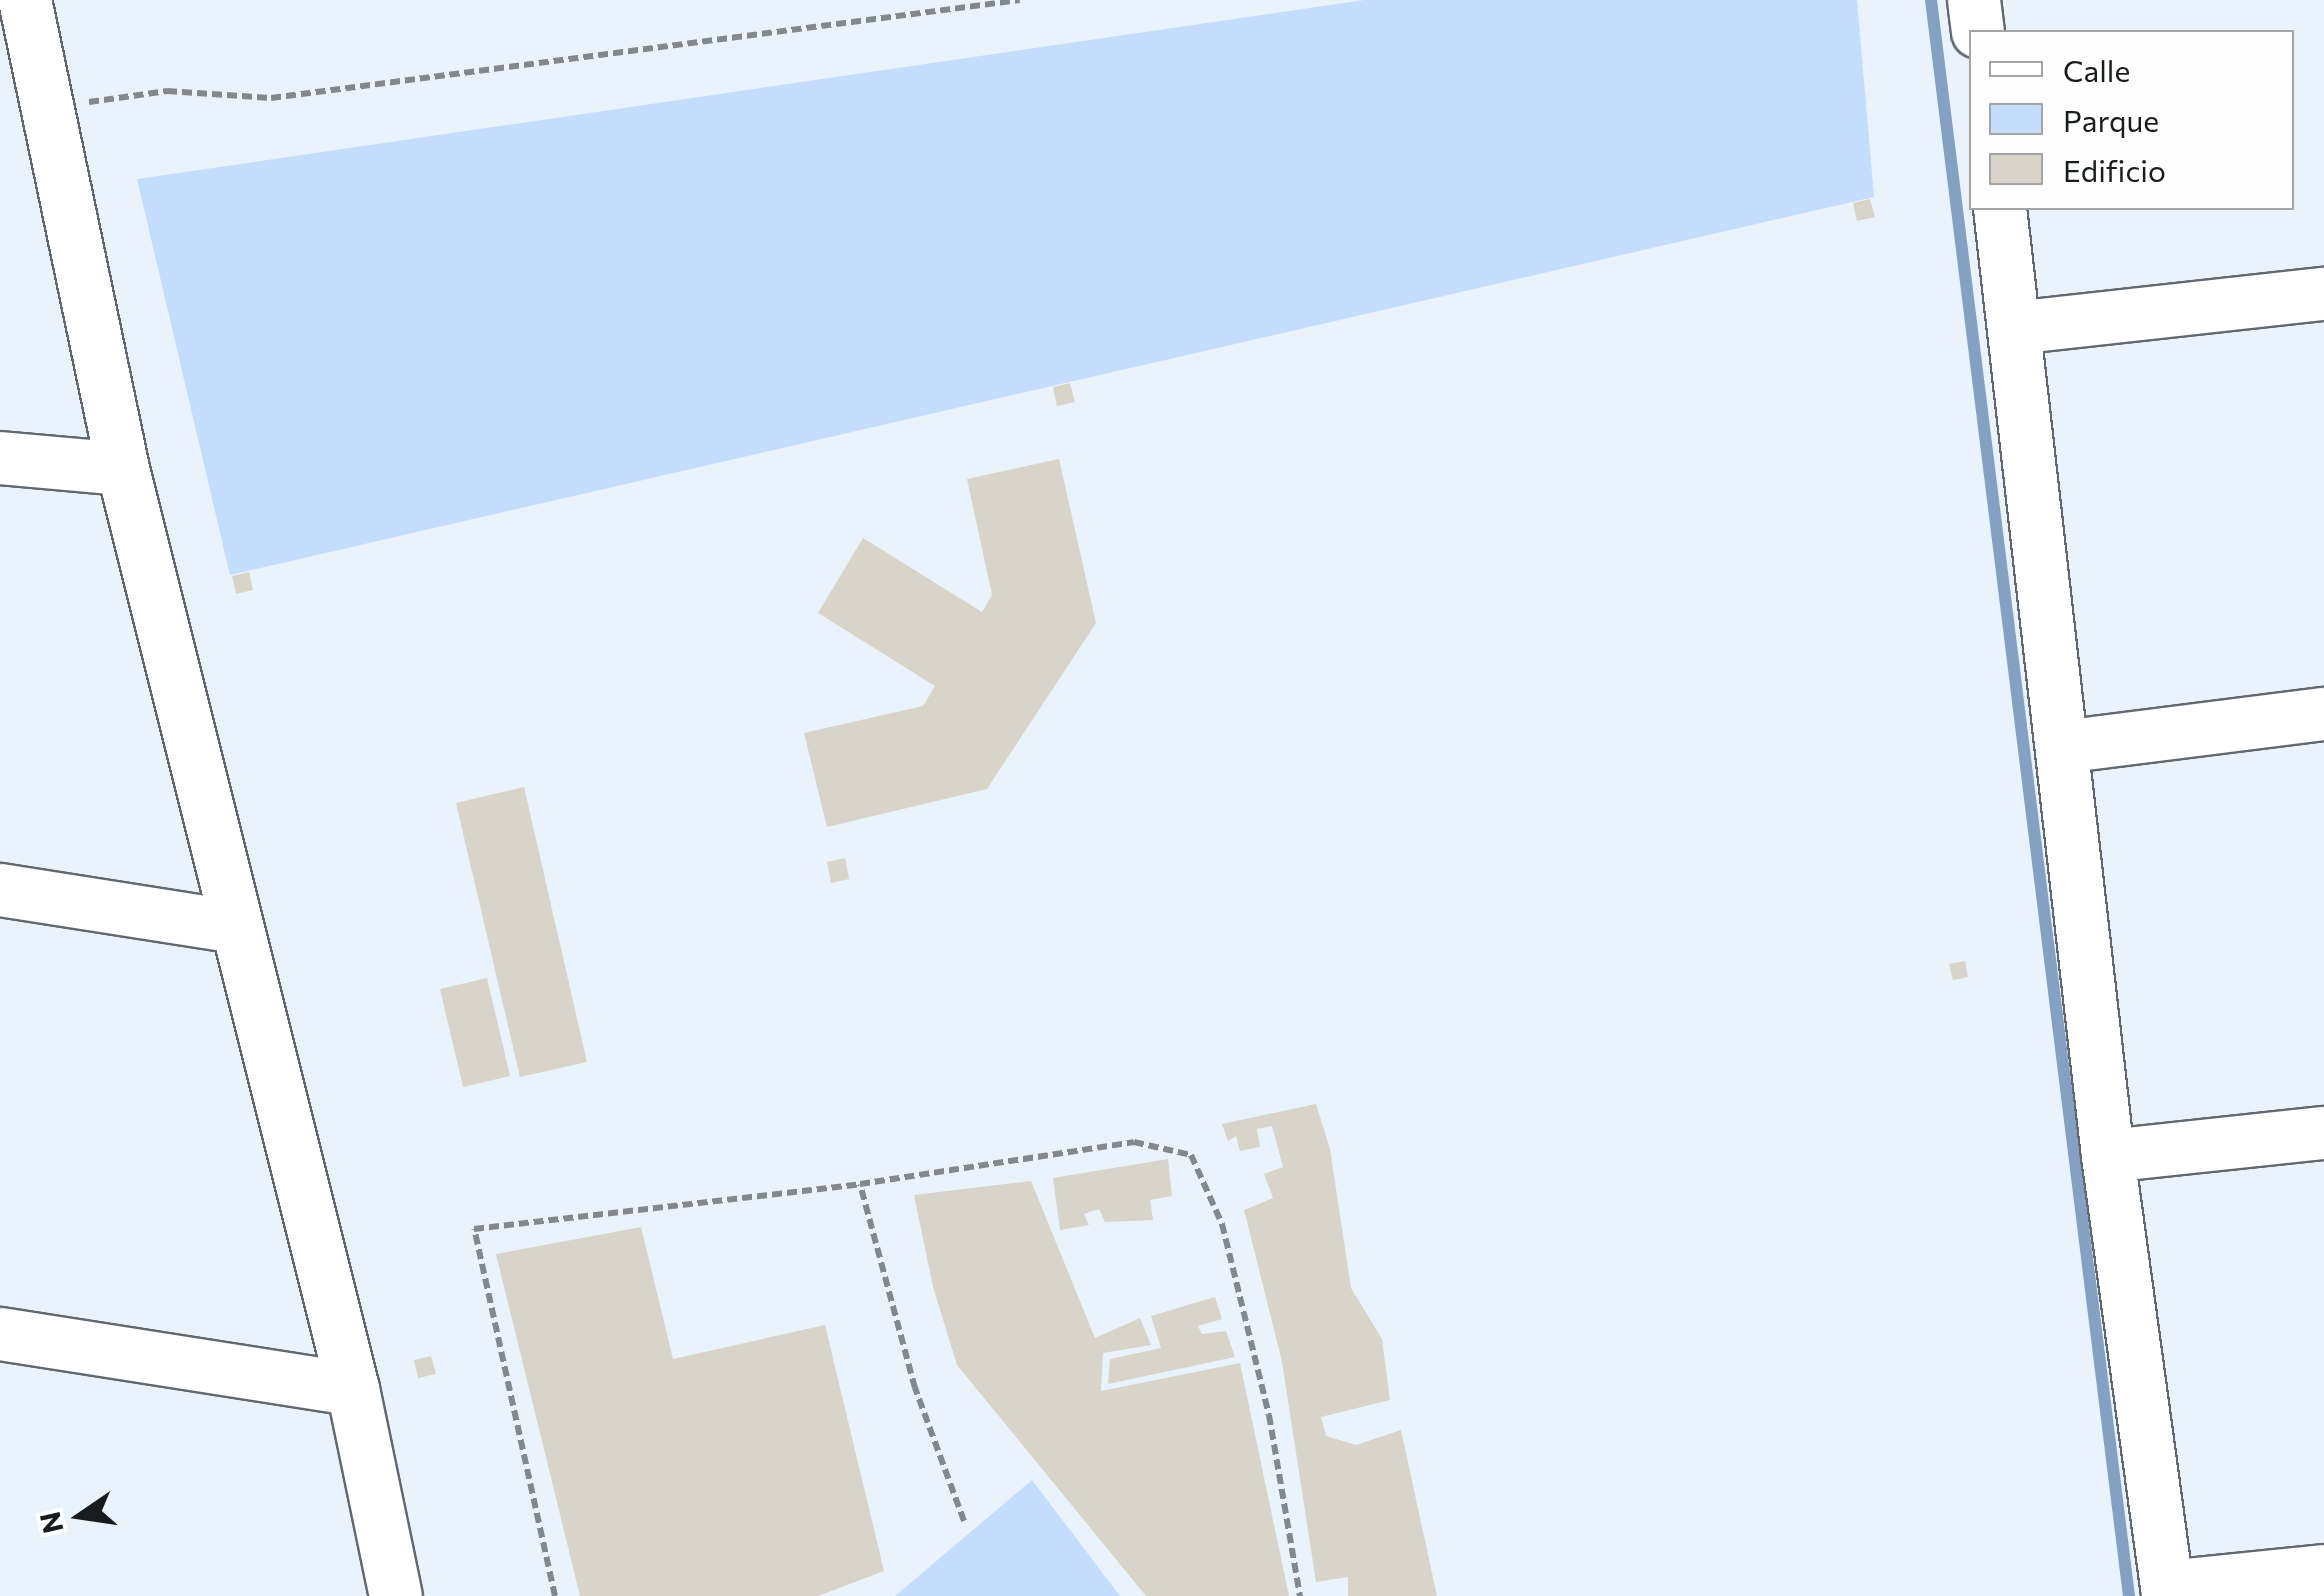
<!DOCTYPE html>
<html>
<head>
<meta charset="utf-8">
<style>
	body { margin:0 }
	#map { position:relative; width:2324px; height:1596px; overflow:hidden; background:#eaf2fc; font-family:Commissioner,sans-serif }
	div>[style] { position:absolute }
	.green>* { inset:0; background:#c4ddfc }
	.stream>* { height:12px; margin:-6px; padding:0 6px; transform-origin:6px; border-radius:6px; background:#84a1c4 }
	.building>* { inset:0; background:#d9d4c9 }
	.path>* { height:6px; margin-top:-3px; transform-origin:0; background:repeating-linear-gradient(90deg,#83888f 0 10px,transparent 0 15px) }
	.roads { filter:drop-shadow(2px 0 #616870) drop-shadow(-2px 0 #616870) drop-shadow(0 2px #616870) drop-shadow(0 -2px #616870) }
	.minor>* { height:52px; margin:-26px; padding:0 26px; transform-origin:26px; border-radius:26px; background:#fff }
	span { translate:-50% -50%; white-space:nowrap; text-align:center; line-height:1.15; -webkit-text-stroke:8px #fefefe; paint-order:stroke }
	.legend { position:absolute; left:1969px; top:30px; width:325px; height:180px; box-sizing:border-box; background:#fefefe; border:2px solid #a2a4a5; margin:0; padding:12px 18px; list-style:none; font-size:30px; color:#191c1f }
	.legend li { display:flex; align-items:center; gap:20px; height:50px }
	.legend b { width:50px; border:2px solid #a2a4a5 }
	.north { position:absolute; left:30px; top:1466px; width:100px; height:100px; -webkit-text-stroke:8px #fefefe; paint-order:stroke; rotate:257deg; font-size:28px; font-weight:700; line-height:40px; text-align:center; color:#191c1f }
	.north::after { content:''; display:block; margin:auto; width:35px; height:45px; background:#191c1f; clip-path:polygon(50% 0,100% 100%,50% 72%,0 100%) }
</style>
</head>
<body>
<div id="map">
	<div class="green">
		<i style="clip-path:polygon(1364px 0,1857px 0,1874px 197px,230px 575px,137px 179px)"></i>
		<i style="clip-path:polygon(1032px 1480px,1120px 1596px,895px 1596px)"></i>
	</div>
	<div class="stream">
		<i style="left:1931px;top:0;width:1608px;rotate:82.93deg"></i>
	</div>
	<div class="building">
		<i style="clip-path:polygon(1870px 199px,1875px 217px,1857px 221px,1853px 203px)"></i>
		<i style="clip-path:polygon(1070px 383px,1075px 402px,1057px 406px,1053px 387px)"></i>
		<i style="clip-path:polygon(1059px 459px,1096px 623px,987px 789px,827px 827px,804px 733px,923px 706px,935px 686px,818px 613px,863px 538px,982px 612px,992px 595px,967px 479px)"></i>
		<i style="clip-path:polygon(249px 572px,253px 590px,236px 594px,232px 576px)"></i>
		<i style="clip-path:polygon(524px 787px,587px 1062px,520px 1077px,456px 803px)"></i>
		<i style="clip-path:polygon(845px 858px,849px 879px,831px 883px,827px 862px)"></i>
		<i style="clip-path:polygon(1965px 961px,1968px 977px,1953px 980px,1949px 964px)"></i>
		<i style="clip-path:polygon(487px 978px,510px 1076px,463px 1087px,440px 989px)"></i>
		<i style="clip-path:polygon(1316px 1104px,1330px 1149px,1351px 1288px,1382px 1339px,1390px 1400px,1321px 1417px,1326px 1436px,1356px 1445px,1401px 1430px,1437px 1596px,1348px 1596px,1348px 1577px,1316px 1582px,1282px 1362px,1244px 1210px,1273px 1198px,1264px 1174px,1283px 1167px,1272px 1126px,1257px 1129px,1260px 1147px,1240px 1151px,1236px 1136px,1228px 1141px,1222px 1124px)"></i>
		<i style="clip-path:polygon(1168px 1159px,1172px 1196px,1150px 1200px,1153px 1220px,1105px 1222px,1099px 1209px,1084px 1214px,1089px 1225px,1060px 1230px,1053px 1178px)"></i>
		<i style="clip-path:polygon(1031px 1181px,1095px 1338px,1140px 1318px,1151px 1345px,1103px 1353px,1101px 1391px,1240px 1363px,1289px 1596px,1146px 1596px,957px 1365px,933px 1287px,914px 1195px)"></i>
		<i style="clip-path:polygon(641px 1227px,673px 1359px,825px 1325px,884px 1571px,818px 1596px,580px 1596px,496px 1254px)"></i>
		<i style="clip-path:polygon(1215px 1297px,1222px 1319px,1198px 1326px,1202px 1334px,1226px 1331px,1235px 1357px,1108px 1384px,1110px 1359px,1161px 1348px,1151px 1316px)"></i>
		<i style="clip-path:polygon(431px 1356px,436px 1374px,418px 1378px,414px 1360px)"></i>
	</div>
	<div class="path">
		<i style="left:89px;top:102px;width:79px;rotate:-8deg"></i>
		<i style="left:167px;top:91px;width:104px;rotate:3.9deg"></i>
		<i style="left:271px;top:98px;width:755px;rotate:-7.45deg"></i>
		<i style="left:964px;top:1521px;width:142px;rotate:-110.2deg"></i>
		<i style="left:915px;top:1388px;width:211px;rotate:-105.1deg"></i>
		<i style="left:860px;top:1184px;width:277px;rotate:-8.7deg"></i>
		<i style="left:1134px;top:1142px;width:58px;rotate:12.8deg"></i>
		<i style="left:1191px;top:1155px;width:76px;rotate:65.8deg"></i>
		<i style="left:1222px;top:1224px;width:197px;rotate:76.2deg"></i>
		<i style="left:1269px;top:1415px;width:184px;rotate:80.3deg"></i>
		<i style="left:555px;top:1596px;width:376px;rotate:-102.4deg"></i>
		<i style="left:474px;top:1229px;width:389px;rotate:-6.6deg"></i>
	</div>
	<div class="roads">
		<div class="minor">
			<i style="left:25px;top:0;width:479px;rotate:78.2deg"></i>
			<i style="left:123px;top:469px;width:948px;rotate:75.96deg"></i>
			<i style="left:353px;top:1389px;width:211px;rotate:78.3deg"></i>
			<i style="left:1974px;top:0;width:32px;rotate:83deg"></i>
			<i style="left:2000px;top:208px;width:954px;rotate:83.5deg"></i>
			<i style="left:2108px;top:1156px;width:444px;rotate:82.2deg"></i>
			<i style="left:2014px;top:328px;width:312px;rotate:-6.3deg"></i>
			<i style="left:0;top:458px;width:123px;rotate:5.1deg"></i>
			<i style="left:2062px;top:747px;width:264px;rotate:-7.2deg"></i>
			<i style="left:0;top:890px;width:238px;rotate:8.9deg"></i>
			<i style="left:2108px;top:1156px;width:217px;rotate:-6.1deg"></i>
			<i style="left:0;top:1334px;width:357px;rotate:8.9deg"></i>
			<i style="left:2167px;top:1587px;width:158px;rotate:-5.8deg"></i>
		</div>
	</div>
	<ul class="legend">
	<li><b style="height:12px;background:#fff"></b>Calle</li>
	<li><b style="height:28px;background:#c4ddfc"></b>Parque</li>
	<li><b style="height:28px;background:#d9d4c9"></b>Edificio</li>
	</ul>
	<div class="north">N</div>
</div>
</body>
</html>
